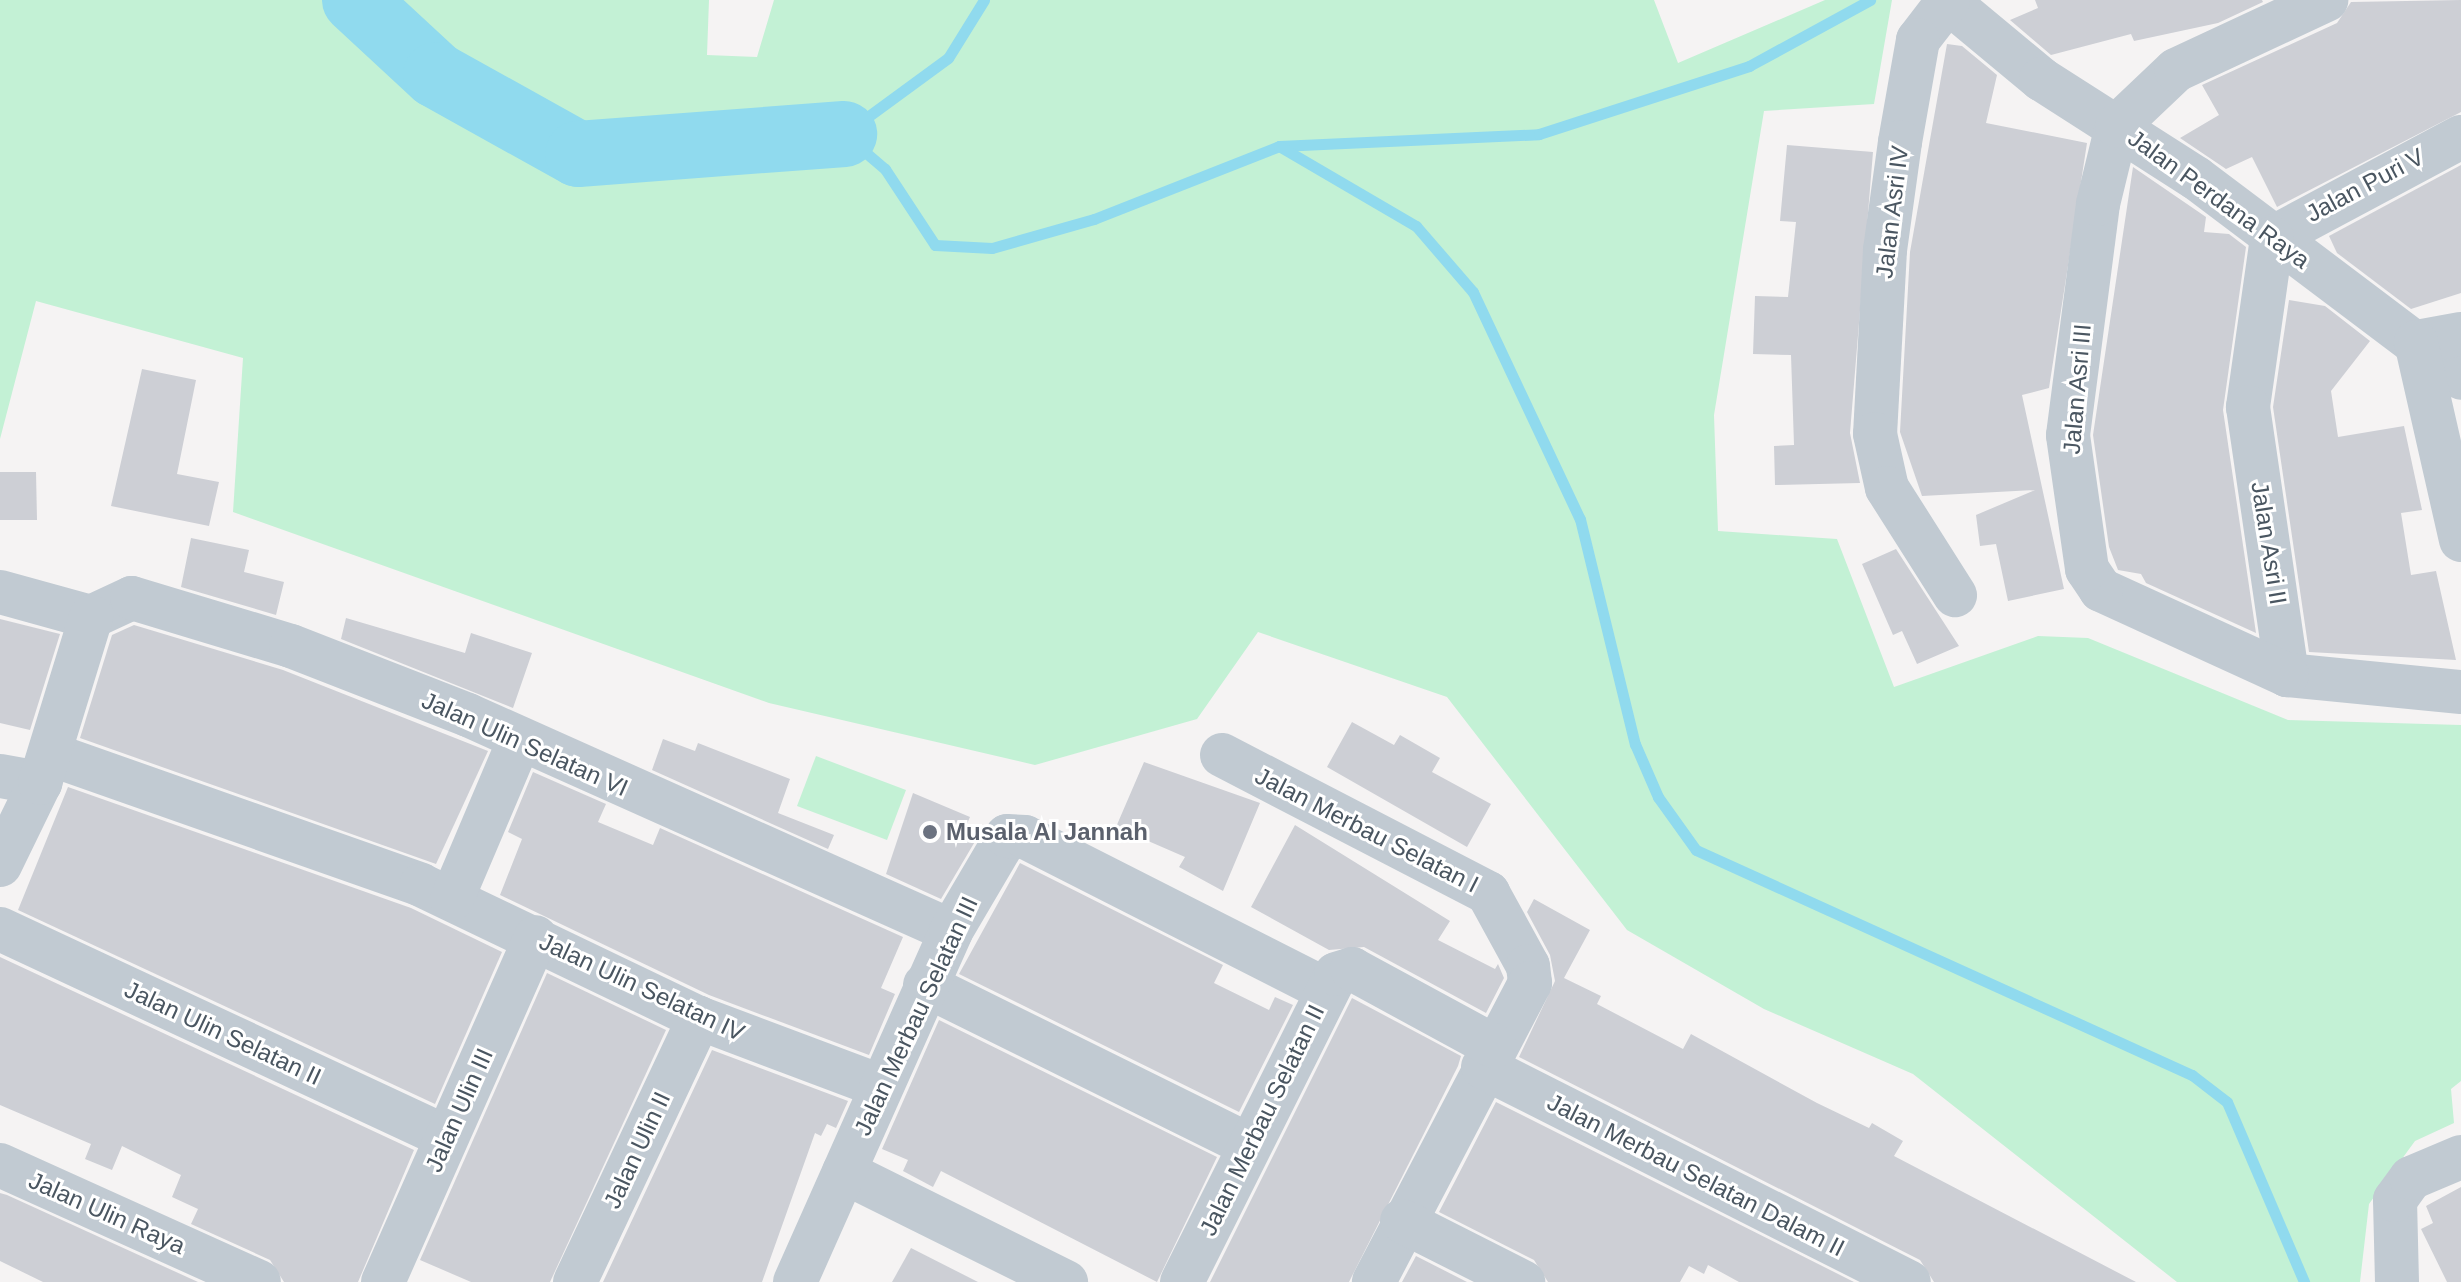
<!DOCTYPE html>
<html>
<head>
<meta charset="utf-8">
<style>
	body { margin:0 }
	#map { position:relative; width:2461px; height:1282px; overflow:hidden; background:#f5f3f3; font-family:Arial,sans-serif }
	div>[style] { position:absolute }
	.green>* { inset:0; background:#c3f1d5 }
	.stream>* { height:11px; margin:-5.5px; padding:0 5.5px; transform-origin:5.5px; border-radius:5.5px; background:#90daee }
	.river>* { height:66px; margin:-33px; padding:0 33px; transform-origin:33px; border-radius:33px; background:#90daee }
	.building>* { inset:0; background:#cdcfd5 }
	.minor>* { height:44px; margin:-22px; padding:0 22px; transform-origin:22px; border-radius:22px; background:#c1cad2 }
	.dots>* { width:22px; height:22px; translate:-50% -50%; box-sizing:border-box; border:4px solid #fff; border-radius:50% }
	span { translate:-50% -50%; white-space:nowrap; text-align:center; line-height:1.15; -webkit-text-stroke:6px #fff; paint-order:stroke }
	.street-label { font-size:24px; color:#4a5661 }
	.worship-label { font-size:24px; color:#5b616d; font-weight:700 }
	.left { translate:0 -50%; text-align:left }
</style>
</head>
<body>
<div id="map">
	<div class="green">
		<i style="clip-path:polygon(0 0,709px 0,707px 55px,757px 57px,774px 0,1654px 0,1678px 63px,1825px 0,1892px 0,1874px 104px,1764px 111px,1714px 415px,1718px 531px,1837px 539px,1894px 687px,2038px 636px,2088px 638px,2288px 720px,2461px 725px,2461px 1081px,2451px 1089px,2454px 1123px,2415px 1141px,2369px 1204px,2360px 1282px,2177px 1282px,1913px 1074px,1764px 1009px,1627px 930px,1447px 697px,1258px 632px,1197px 719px,1035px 765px,769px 703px,233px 512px,243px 358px,36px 301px,0 439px)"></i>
		<i style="clip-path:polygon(816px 756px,906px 790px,887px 840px,797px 806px)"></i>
	</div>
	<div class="stream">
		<i style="left:984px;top:0;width:68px;rotate:121.8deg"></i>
		<i style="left:948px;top:58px;width:129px;rotate:143.8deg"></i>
		<i style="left:844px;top:134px;width:54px;rotate:40.5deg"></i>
		<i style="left:885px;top:169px;width:91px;rotate:56.7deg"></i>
		<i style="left:935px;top:245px;width:57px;rotate:3deg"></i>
		<i style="left:992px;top:248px;width:106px;rotate:-15.9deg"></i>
		<i style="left:1094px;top:219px;width:199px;rotate:-21.5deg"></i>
		<i style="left:1279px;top:146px;width:260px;rotate:-2.6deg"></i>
		<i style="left:1539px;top:134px;width:221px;rotate:-17.9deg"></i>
		<i style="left:1749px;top:66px;width:138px;rotate:-28.6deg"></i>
		<i style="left:1279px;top:146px;width:159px;rotate:30.3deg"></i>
		<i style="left:1416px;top:226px;width:87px;rotate:49.2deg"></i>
		<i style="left:1473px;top:292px;width:251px;rotate:64.8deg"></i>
		<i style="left:1580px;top:519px;width:232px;rotate:76.3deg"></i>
		<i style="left:1635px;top:744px;width:58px;rotate:66.5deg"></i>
		<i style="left:1658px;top:797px;width:65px;rotate:54.4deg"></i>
		<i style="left:1696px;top:850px;width:545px;rotate:24.4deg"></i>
		<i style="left:2192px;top:1075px;width:44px;rotate:37.6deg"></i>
		<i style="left:2227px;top:1102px;width:196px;rotate:66.8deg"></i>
	</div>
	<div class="river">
		<i style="left:355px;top:0;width:110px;rotate:42.8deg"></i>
		<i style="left:436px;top:75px;width:162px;rotate:29.1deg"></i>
		<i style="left:578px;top:154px;width:267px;rotate:-4.3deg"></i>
	</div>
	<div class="building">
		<i style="clip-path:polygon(2035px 0,2262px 0,2263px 2px,2218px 23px,2134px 41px,2131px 34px,2051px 55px,2010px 20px,2038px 8px)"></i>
		<i style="clip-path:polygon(2461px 0,2461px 112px,2277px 207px,2252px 157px,2226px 169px,2180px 138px,2219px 115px,2202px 85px,2337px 23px,2351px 2px)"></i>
		<i style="clip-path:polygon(1947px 44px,1962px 46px,1997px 75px,1986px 123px,2087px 143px,2049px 388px,2022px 395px,2064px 589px,2008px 601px,1996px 544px,1980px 546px,1976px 515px,2035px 490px,1922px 496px,1900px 432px,1910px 252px)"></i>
		<i style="clip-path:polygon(1787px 145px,1873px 152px,1850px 433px,1860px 483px,1775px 485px,1774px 446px,1794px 445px,1791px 355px,1753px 354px,1755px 296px,1788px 297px,1796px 222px,1780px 221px)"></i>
		<i style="clip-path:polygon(2461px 165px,2461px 293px,2411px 309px,2337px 253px,2329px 236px)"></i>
		<i style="clip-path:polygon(2133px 167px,2206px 217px,2204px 232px,2229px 234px,2246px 247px,2223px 410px,2256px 633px,2146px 583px,2141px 574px,2118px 570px,2109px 547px,2093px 435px)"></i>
		<i style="clip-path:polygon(2289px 300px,2325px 306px,2370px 341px,2331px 391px,2338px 437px,2404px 426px,2422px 510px,2401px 513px,2411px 575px,2436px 571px,2456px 660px,2309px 652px,2273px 407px)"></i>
		<i style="clip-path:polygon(142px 369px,196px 380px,177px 474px,219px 482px,209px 526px,111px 506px)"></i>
		<i style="clip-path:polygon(0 472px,36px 472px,37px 520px,0 520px)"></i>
		<i style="clip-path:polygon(191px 538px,249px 550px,244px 572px,284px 582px,276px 615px,181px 587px)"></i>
		<i style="clip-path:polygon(1896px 549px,1959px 646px,1917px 664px,1902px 631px,1893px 635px,1862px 564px)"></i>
		<i style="clip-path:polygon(346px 618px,465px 653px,471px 633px,532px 653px,513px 708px,341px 639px)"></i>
		<i style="clip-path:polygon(0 619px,60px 634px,30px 730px,0 723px)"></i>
		<i style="clip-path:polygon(134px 625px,283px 670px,488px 751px,436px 864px,80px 738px,112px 635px)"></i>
		<i style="clip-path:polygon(1352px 722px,1394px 745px,1400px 735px,1440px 758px,1432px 772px,1491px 804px,1467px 847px,1327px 767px)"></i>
		<i style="clip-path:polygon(663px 739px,695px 751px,698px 743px,790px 779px,778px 813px,834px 835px,828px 849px,652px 770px)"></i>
		<i style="clip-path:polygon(1144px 762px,1260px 803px,1223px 891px,1179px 867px,1185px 857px,1116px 827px)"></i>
		<i style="clip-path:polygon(533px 772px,606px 804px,598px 822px,653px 845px,660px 828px,903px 937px,881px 988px,895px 994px,869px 1055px,709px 995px,500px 895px,522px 839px,508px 832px)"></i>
		<i style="clip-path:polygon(68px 787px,411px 908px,502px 952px,435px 1104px,18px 910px)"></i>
		<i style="clip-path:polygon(913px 793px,970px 817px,966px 826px,980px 833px,941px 899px,886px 874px)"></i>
		<i style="clip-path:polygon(1295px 825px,1450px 921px,1438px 940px,1495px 969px,1498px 964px,1504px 978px,1486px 1013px,1364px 947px,1329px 950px,1251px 907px)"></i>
		<i style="clip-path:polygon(1020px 863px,1223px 965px,1214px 983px,1269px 1010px,1275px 997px,1293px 1005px,1239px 1112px,959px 974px)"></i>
		<i style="clip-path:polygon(1534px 899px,1590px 930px,1564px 978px,1601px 996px,1597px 1004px,1683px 1049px,1691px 1034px,1817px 1103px,1869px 1128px,1872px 1123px,1903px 1141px,1894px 1156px,2136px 1282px,1934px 1282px,1920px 1260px,1519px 1057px,1555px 981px,1550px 955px,1527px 912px)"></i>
		<i style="clip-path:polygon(0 957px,414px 1150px,358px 1282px,284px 1282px,270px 1260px,191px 1224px,198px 1209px,172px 1197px,181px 1175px,122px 1146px,112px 1170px,85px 1159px,91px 1144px,0 1105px)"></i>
		<i style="clip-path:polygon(547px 973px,666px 1030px,550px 1282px,471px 1282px,420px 1260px)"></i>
		<i style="clip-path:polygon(1352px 998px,1461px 1056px,1458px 1066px,1349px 1282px,1210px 1282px)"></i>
		<i style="clip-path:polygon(939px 1020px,1217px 1157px,1157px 1282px,941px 1171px,933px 1187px,903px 1171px,908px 1160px,882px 1149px)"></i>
		<i style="clip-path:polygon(712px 1050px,848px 1101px,836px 1128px,827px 1124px,821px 1136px,815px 1133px,762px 1282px,603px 1282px)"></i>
		<i style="clip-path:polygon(1496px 1102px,1854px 1282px,1739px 1282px,1708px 1265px,1704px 1274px,1689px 1266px,1680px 1282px,1548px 1282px,1534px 1260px,1439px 1212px)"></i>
		<i style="clip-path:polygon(2461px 1187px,2461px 1282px,2447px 1282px,2421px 1229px,2433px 1223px,2426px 1206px)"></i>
		<i style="clip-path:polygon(0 1193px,7px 1195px,198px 1282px,43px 1282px,0 1261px)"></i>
		<i style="clip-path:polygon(911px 1248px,978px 1282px,892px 1282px)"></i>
		<i style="clip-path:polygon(1416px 1256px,1467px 1282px,1402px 1282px)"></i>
	</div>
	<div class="minor">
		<i style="left:1946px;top:0;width:124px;rotate:39.7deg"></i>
		<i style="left:2041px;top:79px;width:184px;rotate:32.6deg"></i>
		<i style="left:2196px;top:178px;width:332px;rotate:37deg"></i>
		<i style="left:1948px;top:1px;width:49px;rotate:127.6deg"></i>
		<i style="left:1918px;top:40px;width:104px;rotate:100deg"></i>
		<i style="left:1900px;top:142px;width:109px;rotate:97.9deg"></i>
		<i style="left:1885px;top:250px;width:184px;rotate:93.1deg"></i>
		<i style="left:1875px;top:434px;width:55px;rotate:77.5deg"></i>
		<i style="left:1887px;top:488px;width:127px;rotate:57.6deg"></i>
		<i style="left:2461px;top:137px;width:214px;rotate:151.9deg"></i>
		<i style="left:2272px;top:238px;width:171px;rotate:98.1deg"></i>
		<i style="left:2248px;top:407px;width:271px;rotate:81.7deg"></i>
		<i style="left:2287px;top:675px;width:175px;rotate:5.6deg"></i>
		<i style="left:2461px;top:334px;width:46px;rotate:169.9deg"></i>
		<i style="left:2416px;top:342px;width:203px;rotate:77.2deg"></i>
		<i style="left:0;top:592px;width:94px;rotate:15.4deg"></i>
		<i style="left:91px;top:617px;width:45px;rotate:-24.9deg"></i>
		<i style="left:132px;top:598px;width:166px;rotate:16.8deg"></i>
		<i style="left:291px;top:646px;width:190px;rotate:21.3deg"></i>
		<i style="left:468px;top:715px;width:529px;rotate:24.09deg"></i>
		<i style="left:2287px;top:675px;width:205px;rotate:-155.4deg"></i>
		<i style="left:2101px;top:590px;width:25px;rotate:-124deg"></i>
		<i style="left:2087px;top:569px;width:135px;rotate:-98.1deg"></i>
		<i style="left:2068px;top:435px;width:233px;rotate:-82.6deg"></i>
		<i style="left:2098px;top:204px;width:80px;rotate:-76.3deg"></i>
		<i style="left:2117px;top:126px;width:81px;rotate:-43.5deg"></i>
		<i style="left:2176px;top:70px;width:166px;rotate:-25deg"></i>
		<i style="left:50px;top:754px;width:393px;rotate:19.4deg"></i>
		<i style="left:421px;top:885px;width:308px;rotate:25.6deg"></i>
		<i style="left:699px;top:1018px;width:193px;rotate:20.6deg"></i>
		<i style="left:1222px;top:755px;width:300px;rotate:27.4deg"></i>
		<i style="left:1488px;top:893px;width:83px;rotate:61.3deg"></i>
		<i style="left:1528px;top:966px;width:17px;rotate:83deg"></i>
		<i style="left:1530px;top:983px;width:337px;rotate:117.6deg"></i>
		<i style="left:0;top:776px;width:41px;rotate:9.9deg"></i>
		<i style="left:0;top:865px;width:91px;rotate:-64deg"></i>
		<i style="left:40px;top:783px;width:174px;rotate:-72.9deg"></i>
		<i style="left:452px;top:899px;width:174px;rotate:-67deg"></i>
		<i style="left:0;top:929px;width:492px;rotate:25deg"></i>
		<i style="left:925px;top:985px;width:361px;rotate:26.3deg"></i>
		<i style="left:1483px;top:1067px;width:477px;rotate:26.8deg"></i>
		<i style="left:0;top:1165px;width:284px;rotate:24.3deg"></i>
		<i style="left:844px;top:1172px;width:248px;rotate:26.4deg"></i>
		<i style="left:1402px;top:1221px;width:136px;rotate:26.8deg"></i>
		<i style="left:383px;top:1282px;width:377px;rotate:-66.1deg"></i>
		<i style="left:575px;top:1282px;width:292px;rotate:-64.8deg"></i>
		<i style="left:795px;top:1282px;width:384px;rotate:-66deg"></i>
		<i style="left:951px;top:931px;width:110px;rotate:-59.5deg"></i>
		<i style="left:1007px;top:836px;width:18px;rotate:3deg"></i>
		<i style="left:1025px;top:837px;width:336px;rotate:26.9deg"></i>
		<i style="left:1182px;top:1282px;width:344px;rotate:-63.4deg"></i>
		<i style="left:1336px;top:974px;width:17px;rotate:-17deg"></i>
		<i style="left:1352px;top:969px;width:162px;rotate:28.5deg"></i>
		<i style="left:2397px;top:1282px;width:82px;rotate:-91.4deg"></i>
		<i style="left:2395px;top:1200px;width:27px;rotate:-54deg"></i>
		<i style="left:2411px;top:1178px;width:54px;rotate:-22.8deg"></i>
	</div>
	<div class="dots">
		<i style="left:930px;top:832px;background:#6b7280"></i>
	</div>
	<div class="street-label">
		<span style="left:2365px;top:185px;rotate:-28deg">Jalan Puri V</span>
		<span style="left:2219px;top:199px;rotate:36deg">Jalan Perdana Raya</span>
		<span style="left:1892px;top:212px;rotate:-83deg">Jalan Asri IV</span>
		<span style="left:2077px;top:389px;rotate:-85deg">Jalan Asri III</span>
		<span style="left:2269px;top:543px;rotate:81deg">Jalan Asri II</span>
		<span style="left:525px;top:744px;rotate:24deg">Jalan Ulin Selatan VI</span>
		<span style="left:1367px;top:830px;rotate:27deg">Jalan Merbau Selatan I</span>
		<span style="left:642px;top:987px;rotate:25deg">Jalan Ulin Selatan IV</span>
		<span style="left:916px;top:1016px;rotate:-65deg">Jalan Merbau Selatan III</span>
		<span style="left:223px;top:1033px;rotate:25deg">Jalan Ulin Selatan II</span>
		<span style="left:459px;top:1110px;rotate:-66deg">Jalan Ulin III</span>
		<span style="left:1262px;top:1120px;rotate:-64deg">Jalan Merbau Selatan II</span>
		<span style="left:637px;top:1150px;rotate:-65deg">Jalan Ulin II</span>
		<span style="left:1696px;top:1175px;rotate:27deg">Jalan Merbau Selatan Dalam II</span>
		<span style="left:107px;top:1213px;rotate:24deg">Jalan Ulin Raya</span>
	</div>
	<div class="worship-label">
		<span class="left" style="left:946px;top:832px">Musala Al Jannah</span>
	</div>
</div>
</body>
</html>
